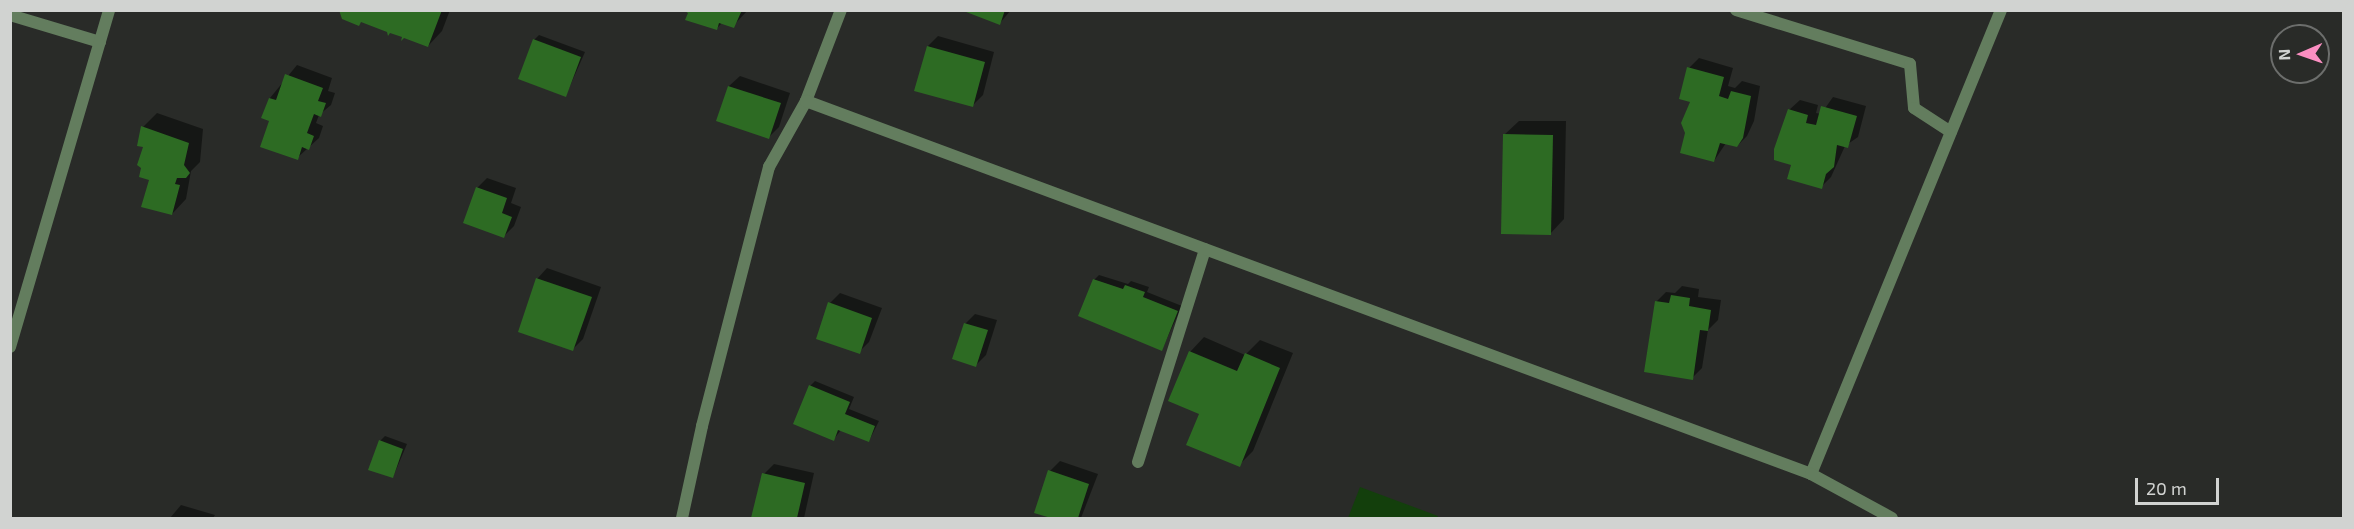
<!DOCTYPE html>
<html>
<head>
<meta charset="utf-8">
<style>
	body { margin:0 }
	#map { position:relative; width:2354px; height:529px; overflow:hidden; background:#292b28; font-family:"Exo 2",sans-serif }
	div>[style] { position:absolute }
	.green>* { inset:0; background:#133f0c }
	.shadow>* { inset:0; background:#0007 }
	.building>* { inset:0; background:#2d6b23 }
	.lane>* { height:12px; margin:-6px; padding:0 6px; transform-origin:6px; border-radius:6px; background:#637d5e }
	.street>* { height:12px; margin:-6px; padding:0 6px; transform-origin:6px; border-radius:6px; background:#637d5e }
	span { translate:-50% -50%; white-space:nowrap; text-align:center; line-height:1.15; -webkit-text-stroke:6px #292b28; paint-order:stroke }
	.frame { position:absolute; inset:0; border:12px solid #d1d3d1; pointer-events:none }
	.north { position:absolute; left:2270px; top:24px; width:60px; height:60px; box-sizing:border-box; background:#292b28; border:2px solid #6c6e6c; border-radius:50%; rotate:268deg; font-size:16px; font-weight:700; line-height:24px; text-align:center; color:#d1d3d1 }
	.north::after { content:''; display:block; margin:auto; width:21px; height:27px; background:#fc8fc2; clip-path:polygon(50% 0,100% 100%,50% 72%,0 100%) }
	.scale { position:absolute; left:2135px; top:478px; width:84px; height:27px; box-sizing:border-box; border:3px solid #d1d3d1; border-top:0; padding-left:8px; font-size:18px; line-height:21px; white-space:nowrap; color:#d1d3d1; -webkit-text-stroke:4px #292b28; paint-order:stroke }
</style>
</head>
<body>
<div id="map">
	<div class="green">
		<i style="clip-path:polygon(1360px 487px,1438px 516px,1437px 518px,1348px 518px)"></i>
	</div>
	<div class="shadow">
		<i style="clip-path:polygon(340px 10px,450px 10px,442px 31px,428px 46px)"></i>
		<i style="clip-path:polygon(686px 10px,748px 10px,733px 26px,722px 23px,716px 29px)"></i>
		<i style="clip-path:polygon(1011px 10px,1000px 23px,965px 11px)"></i>
		<i style="clip-path:polygon(539px 35px,585px 52px,566px 95px,534px 40px)"></i>
		<i style="clip-path:polygon(938px 36px,994px 52px,983px 95px,973px 105px,928px 46px)"></i>
		<i style="clip-path:polygon(1699px 58px,1733px 68px,1728px 86px,1735px 88px,1742px 81px,1760px 86px,1754px 121px,1747px 136px,1737px 146px,1726px 143px,1714px 161px,1692px 101px,1689px 68px)"></i>
		<i style="clip-path:polygon(297px 65px,332px 78px,328px 91px,335px 93px,331px 105px,319px 115px,316px 123px,323px 126px,319px 138px,297px 158px,271px 120px,263px 117px,270px 98px)"></i>
		<i style="clip-path:polygon(740px 76px,790px 93px,779px 127px,769px 137px,718px 120px,729px 86px)"></i>
		<i style="clip-path:polygon(1833px 97px,1866px 106px,1858px 137px,1845px 146px,1831px 177px,1821px 187px,1793px 164px,1789px 110px,1800px 100px,1818px 105px,1816px 113px,1821px 114px)"></i>
		<i style="clip-path:polygon(157px 113px,203px 129px,200px 162px,191px 171px,186px 199px,172px 214px,151px 179px,145px 147px,143px 127px)"></i>
		<i style="clip-path:polygon(1519px 121px,1566px 121px,1564px 219px,1550px 234px,1504px 135px)"></i>
		<i style="clip-path:polygon(487px 178px,516px 188px,511px 203px,521px 207px,514px 226px,504px 236px,477px 188px)"></i>
		<i style="clip-path:polygon(547px 268px,601px 287px,583px 339px,573px 349px,537px 279px)"></i>
		<i style="clip-path:polygon(1099px 275px,1128px 284px,1131px 281px,1149px 287px,1147px 292px,1182px 306px,1162px 349px,1094px 280px)"></i>
		<i style="clip-path:polygon(1682px 286px,1699px 289px,1698px 297px,1721px 300px,1718px 320px,1708px 330px,1702px 368px,1692px 378px,1656px 302px,1666px 292px,1675px 293px)"></i>
		<i style="clip-path:polygon(840px 293px,882px 308px,869px 342px,859px 352px,830px 303px)"></i>
		<i style="clip-path:polygon(975px 314px,997px 320px,986px 355px,976px 365px,965px 324px)"></i>
		<i style="clip-path:polygon(1204px 337px,1245px 355px,1260px 340px,1293px 353px,1253px 451px,1239px 465px,1201px 413px,1190px 352px)"></i>
		<i style="clip-path:polygon(815px 381px,854px 397px,849px 409px,879px 421px,869px 441px,841px 430px,834px 439px,810px 386px)"></i>
		<i style="clip-path:polygon(385px 436px,407px 444px,393px 477px,380px 441px)"></i>
		<i style="clip-path:polygon(1060px 461px,1098px 474px,1081px 518px,1056px 518px,1036px 512px,1050px 471px)"></i>
		<i style="clip-path:polygon(774px 464px,814px 473px,804px 518px,753px 518px,764px 474px)"></i>
		<i style="clip-path:polygon(181px 505px,215px 515px,213px 518px,170px 518px)"></i>
	</div>
	<div class="building">
		<i style="clip-path:polygon(339px 10px,442px 10px,428px 47px,404px 38px,401px 41px,402px 37px,390px 33px,388px 36px,387px 32px,361px 22px,359px 26px,342px 19px)"></i>
		<i style="clip-path:polygon(683px 10px,742px 10px,734px 28px,719px 23px,717px 30px,685px 20px,688px 13px)"></i>
		<i style="clip-path:polygon(961px 10px,1005px 10px,1000px 25px)"></i>
		<i style="clip-path:polygon(533px 39px,581px 57px,566px 97px,518px 79px)"></i>
		<i style="clip-path:polygon(927px 46px,985px 62px,973px 107px,914px 91px)"></i>
		<i style="clip-path:polygon(1687px 67px,1724px 77px,1719px 96px,1728px 99px,1731px 91px,1751px 96px,1743px 138px,1737px 147px,1720px 143px,1714px 162px,1680px 153px,1685px 133px,1681px 123px,1690px 102px,1679px 99px)"></i>
		<i style="clip-path:polygon(285px 74px,323px 88px,318px 101px,326px 103px,321px 117px,314px 114px,307px 133px,314px 136px,309px 150px,302px 147px,298px 160px,260px 147px,269px 121px,261px 118px,269px 98px,276px 100px)"></i>
		<i style="clip-path:polygon(728px 86px,781px 103px,769px 139px,716px 121px)"></i>
		<i style="clip-path:polygon(1821px 106px,1857px 116px,1848px 148px,1837px 145px,1834px 167px,1826px 174px,1822px 189px,1787px 179px,1791px 165px,1774px 160px,1774px 149px,1788px 109px,1808px 115px,1806px 123px,1816px 125px)"></i>
		<i style="clip-path:polygon(141px 126px,189px 143px,184px 165px,190px 173px,186px 178px,177px 178px,175px 184px,180px 185px,172px 215px,141px 207px,149px 180px,139px 177px,141px 168px,137px 165px,143px 147px,137px 146px)"></i>
		<i style="clip-path:polygon(1503px 134px,1553px 135px,1551px 235px,1501px 234px)"></i>
		<i style="clip-path:polygon(476px 187px,507px 198px,502px 213px,512px 217px,504px 238px,463px 223px)"></i>
		<i style="clip-path:polygon(536px 278px,592px 297px,573px 351px,518px 332px)"></i>
		<i style="clip-path:polygon(1093px 279px,1123px 289px,1125px 285px,1145px 292px,1143px 297px,1178px 311px,1162px 351px,1078px 316px)"></i>
		<i style="clip-path:polygon(1671px 295px,1690px 298px,1689px 306px,1711px 310px,1708px 331px,1700px 330px,1693px 380px,1644px 372px,1655px 301px,1669px 303px)"></i>
		<i style="clip-path:polygon(828px 302px,872px 318px,860px 354px,816px 339px)"></i>
		<i style="clip-path:polygon(964px 323px,988px 330px,976px 367px,952px 359px)"></i>
		<i style="clip-path:polygon(1189px 351px,1237px 371px,1245px 353px,1280px 368px,1240px 467px,1186px 445px,1199px 414px,1168px 401px)"></i>
		<i style="clip-path:polygon(809px 385px,850px 402px,845px 414px,875px 426px,869px 442px,838px 430px,834px 441px,793px 424px)"></i>
		<i style="clip-path:polygon(379px 440px,403px 449px,393px 478px,368px 470px)"></i>
		<i style="clip-path:polygon(1048px 470px,1089px 484px,1078px 518px,1051px 518px,1034px 513px)"></i>
		<i style="clip-path:polygon(762px 473px,805px 483px,797px 518px,751px 518px)"></i>
	</div>
	<div class="lane">
		<i style="left:1736px;top:10px;width:182px;rotate:17.2deg"></i>
		<i style="left:1910px;top:64px;width:44px;rotate:84.8deg"></i>
		<i style="left:1914px;top:108px;width:44px;rotate:33deg"></i>
		<i style="left:10px;top:15px;width:94px;rotate:16.7deg"></i>
		<i style="left:10px;top:347px;width:351px;rotate:-73.6deg"></i>
		<i style="left:1138px;top:462px;width:223px;rotate:-72.5deg"></i>
		<i style="left:1811px;top:474px;width:501px;rotate:-67.73deg"></i>
	</div>
	<div class="street">
		<i style="left:806px;top:101px;width:97px;rotate:-69deg"></i>
		<i style="left:682px;top:518px;width:94px;rotate:-77.7deg"></i>
		<i style="left:702px;top:426px;width:268px;rotate:-75.5deg"></i>
		<i style="left:769px;top:167px;width:76px;rotate:-60.7deg"></i>
		<i style="left:806px;top:101px;width:1072px;rotate:20.36deg"></i>
		<i style="left:1811px;top:474px;width:92px;rotate:28.5deg"></i>
	</div>
	<div class="frame"></div>
	<div class="north">N</div>
	<div class="scale">20 m</div>
</div>
</body>
</html>
